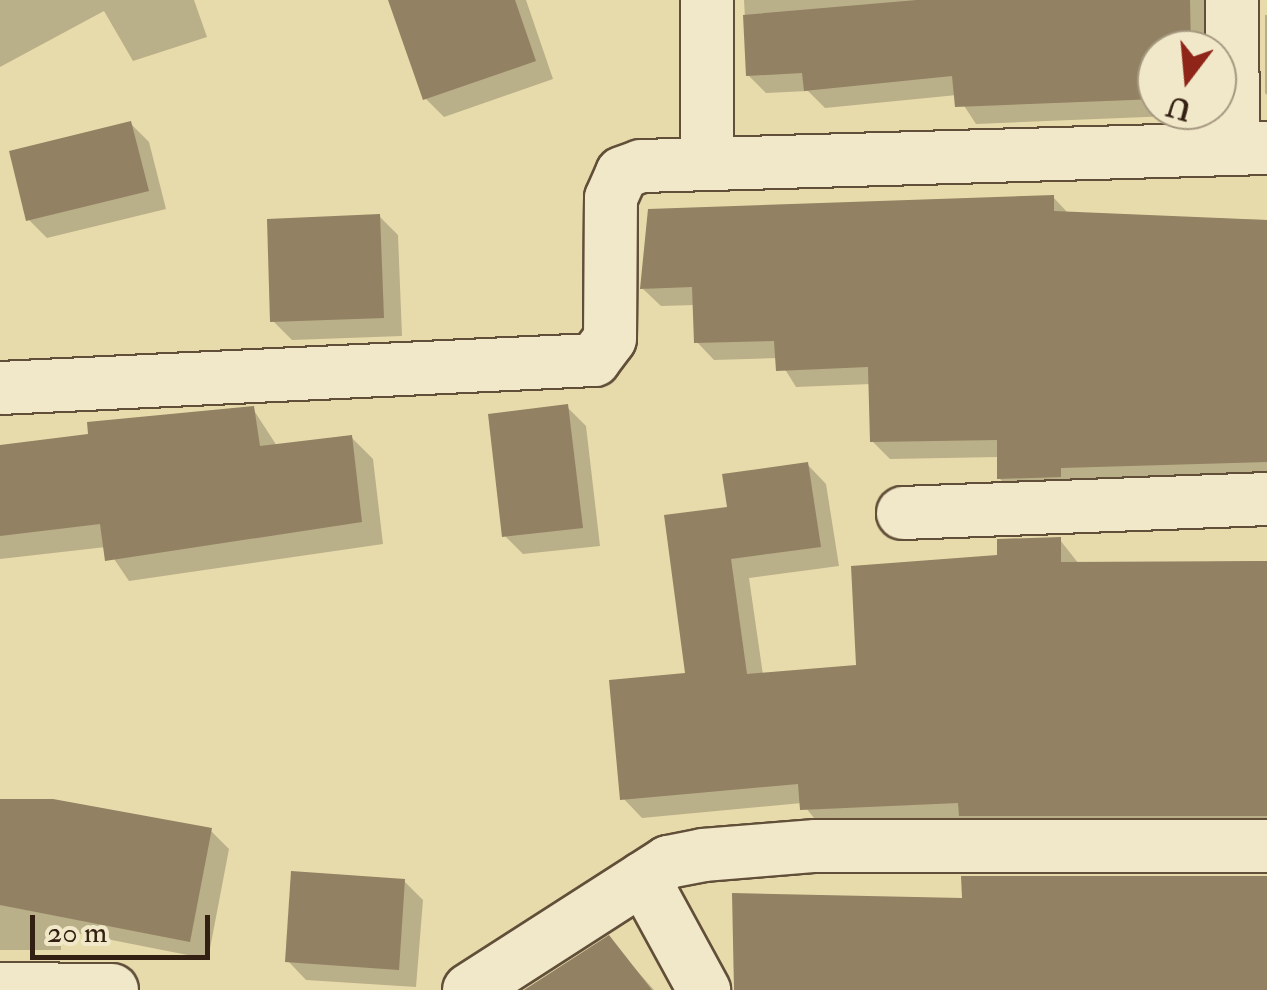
<!DOCTYPE html>
<html>
<head>
<meta charset="utf-8">
<style>
	body { margin:0 }
	#map { position:relative; width:1267px; height:990px; overflow:hidden; background:#e8dbab; font-family:"IM FELL Double Pica",serif }
	div>[style] { position:absolute }
	.shadow>* { inset:0; background:#0003 }
	.building>* { inset:0; background:#928162 }
	.roads { filter:drop-shadow(2px 0 #614f39) drop-shadow(-2px 0 #614f39) drop-shadow(0 2px #614f39) drop-shadow(0 -2px #614f39) }
	.street>* { height:52px; margin:-26px; padding:0 26px; transform-origin:26px; border-radius:26px; background:#f0e8c8 }
	span { translate:-50% -50%; white-space:nowrap; text-align:center; line-height:1.15; -webkit-text-stroke:10px #f0e8c8; paint-order:stroke }
	.north { position:absolute; left:1137px; top:30px; width:100px; height:100px; box-sizing:border-box; background:#f0e8c8; border:2px solid #a59880; border-radius:50%; rotate:196deg; font-size:28px; font-weight:700; line-height:40px; text-align:center; color:#342013 }
	.north::after { content:''; display:block; margin:auto; width:35px; height:45px; background:#8f2418; clip-path:polygon(50% 0,100% 100%,50% 72%,0 100%) }
	.scale { position:absolute; left:30px; top:915px; width:180px; height:45px; box-sizing:border-box; border:5px solid #342013; border-top:0; padding-left:12px; font-size:30px; line-height:35px; white-space:nowrap; color:#342013; -webkit-text-stroke:8px #f0e8c8; paint-order:stroke }
</style>
</head>
<body>
<div id="map">
	<div class="shadow">
		<i style="clip-path:polygon(0 0,194px 0,207px 37px,133px 61px,104px 11px,0 67px)"></i>
		<i style="clip-path:polygon(389px 0,526px 0,553px 79px,444px 117px,425px 98px)"></i>
		<i style="clip-path:polygon(744px 0,1213px 0,1216px 50px,1157px 50px,1157px 110px,1220px 114px,976px 124px,957px 95px,825px 108px,808px 91px,766px 93px,748px 75px)"></i>
		<i style="clip-path:polygon(1265px 15px,1267px 15px,1267px 95px,1265px 93px)"></i>
		<i style="clip-path:polygon(130px 123px,149px 142px,166px 209px,47px 238px,29px 220px)"></i>
		<i style="clip-path:polygon(1053px 197px,1069px 214px,1267px 220px,1267px 480px,1017px 496px,999px 478px,999px 457px,890px 459px,872px 441px,871px 384px,796px 387px,778px 358px,714px 360px,697px 342px,695px 305px,661px 306px,643px 289px)"></i>
		<i style="clip-path:polygon(379px 216px,398px 235px,402px 336px,292px 340px,273px 321px)"></i>
		<i style="clip-path:polygon(567px 407px,586px 426px,600px 546px,523px 554px,504px 535px)"></i>
		<i style="clip-path:polygon(253px 409px,277px 446px,351px 437px,373px 459px,383px 544px,129px 581px,106px 547px,0 559px,0 448px)"></i>
		<i style="clip-path:polygon(807px 464px,826px 484px,839px 566px,749px 578px,763px 675px,858px 668px,1000px 557px,1060px 540px,1079px 564px,1267px 561px,1267px 834px,822px 828px,802px 803px,642px 818px,623px 798px,688px 675px,730px 509px)"></i>
		<i style="clip-path:polygon(0 801px,211px 831px,229px 849px,208px 959px,61px 930px,61px 950px,0 950px)"></i>
		<i style="clip-path:polygon(404px 881px,423px 900px,416px 987px,306px 980px,288px 961px)"></i>
		<i style="clip-path:polygon(609px 939px,654px 990px,535px 990px)"></i>
	</div>
	<div class="building">
		<i style="clip-path:polygon(388px 0,515px 0,536px 61px,423px 100px)"></i>
		<i style="clip-path:polygon(917px 0,1190px 0,1191px 50px,1157px 50px,1157px 99px,955px 107px,952px 76px,804px 91px,802px 73px,746px 76px,743px 15px)"></i>
		<i style="clip-path:polygon(131px 121px,149px 191px,26px 221px,9px 151px)"></i>
		<i style="clip-path:polygon(1054px 195px,1054px 211px,1267px 220px,1267px 462px,1061px 468px,1061px 477px,997px 479px,997px 440px,870px 442px,868px 367px,776px 371px,774px 341px,694px 343px,692px 287px,640px 289px,648px 209px)"></i>
		<i style="clip-path:polygon(380px 214px,384px 318px,270px 322px,267px 219px)"></i>
		<i style="clip-path:polygon(568px 404px,583px 528px,502px 537px,488px 414px)"></i>
		<i style="clip-path:polygon(254px 406px,260px 446px,352px 435px,362px 522px,105px 561px,100px 524px,0 536px,0 445px,88px 434px,87px 422px)"></i>
		<i style="clip-path:polygon(808px 462px,821px 547px,731px 559px,747px 674px,856px 665px,851px 566px,997px 555px,997px 539px,1061px 537px,1061px 562px,1267px 561px,1267px 816px,959px 816px,958px 803px,800px 810px,798px 784px,620px 800px,609px 680px,685px 673px,664px 515px,727px 507px,722px 474px)"></i>
		<i style="clip-path:polygon(0 799px,53px 799px,212px 828px,190px 942px,0 905px)"></i>
		<i style="clip-path:polygon(291px 871px,405px 879px,399px 970px,285px 962px)"></i>
		<i style="clip-path:polygon(961px 876px,1267px 876px,1267px 990px,734px 990px,732px 893px,962px 898px)"></i>
		<i style="clip-path:polygon(609px 935px,652px 990px,524px 990px)"></i>
	</div>
	<div class="roads">
		<div class="street">
			<i style="left:1232px;top:0;width:148px;rotate:89.6deg"></i>
			<i style="left:707px;top:161px;width:161px;rotate:-90deg"></i>
			<i style="left:0;top:388px;width:595px;rotate:-2.7deg"></i>
			<i style="left:594px;top:360px;width:26px;rotate:-53deg"></i>
			<i style="left:610px;top:339px;width:141px;rotate:-89.6deg"></i>
			<i style="left:611px;top:198px;width:27px;rotate:-66deg"></i>
			<i style="left:622px;top:173px;width:20px;rotate:-20deg"></i>
			<i style="left:641px;top:166px;width:626px;rotate:-1.65deg"></i>
			<i style="left:903px;top:513px;width:364px;rotate:-2.2deg"></i>
			<i style="left:643px;top:878px;width:128px;rotate:61.4deg"></i>
			<i style="left:0;top:989px;width:112px;rotate:0.5deg"></i>
			<i style="left:469px;top:990px;width:237px;rotate:-32.7deg"></i>
			<i style="left:668px;top:862px;width:36px;rotate:-11deg"></i>
			<i style="left:703px;top:855px;width:113px;rotate:-4.6deg"></i>
			<i style="left:816px;top:846px;width:451px"></i>
		</div>
	</div>
	<div class="north">U</div>
	<div class="scale">20 m</div>
</div>
</body>
</html>
